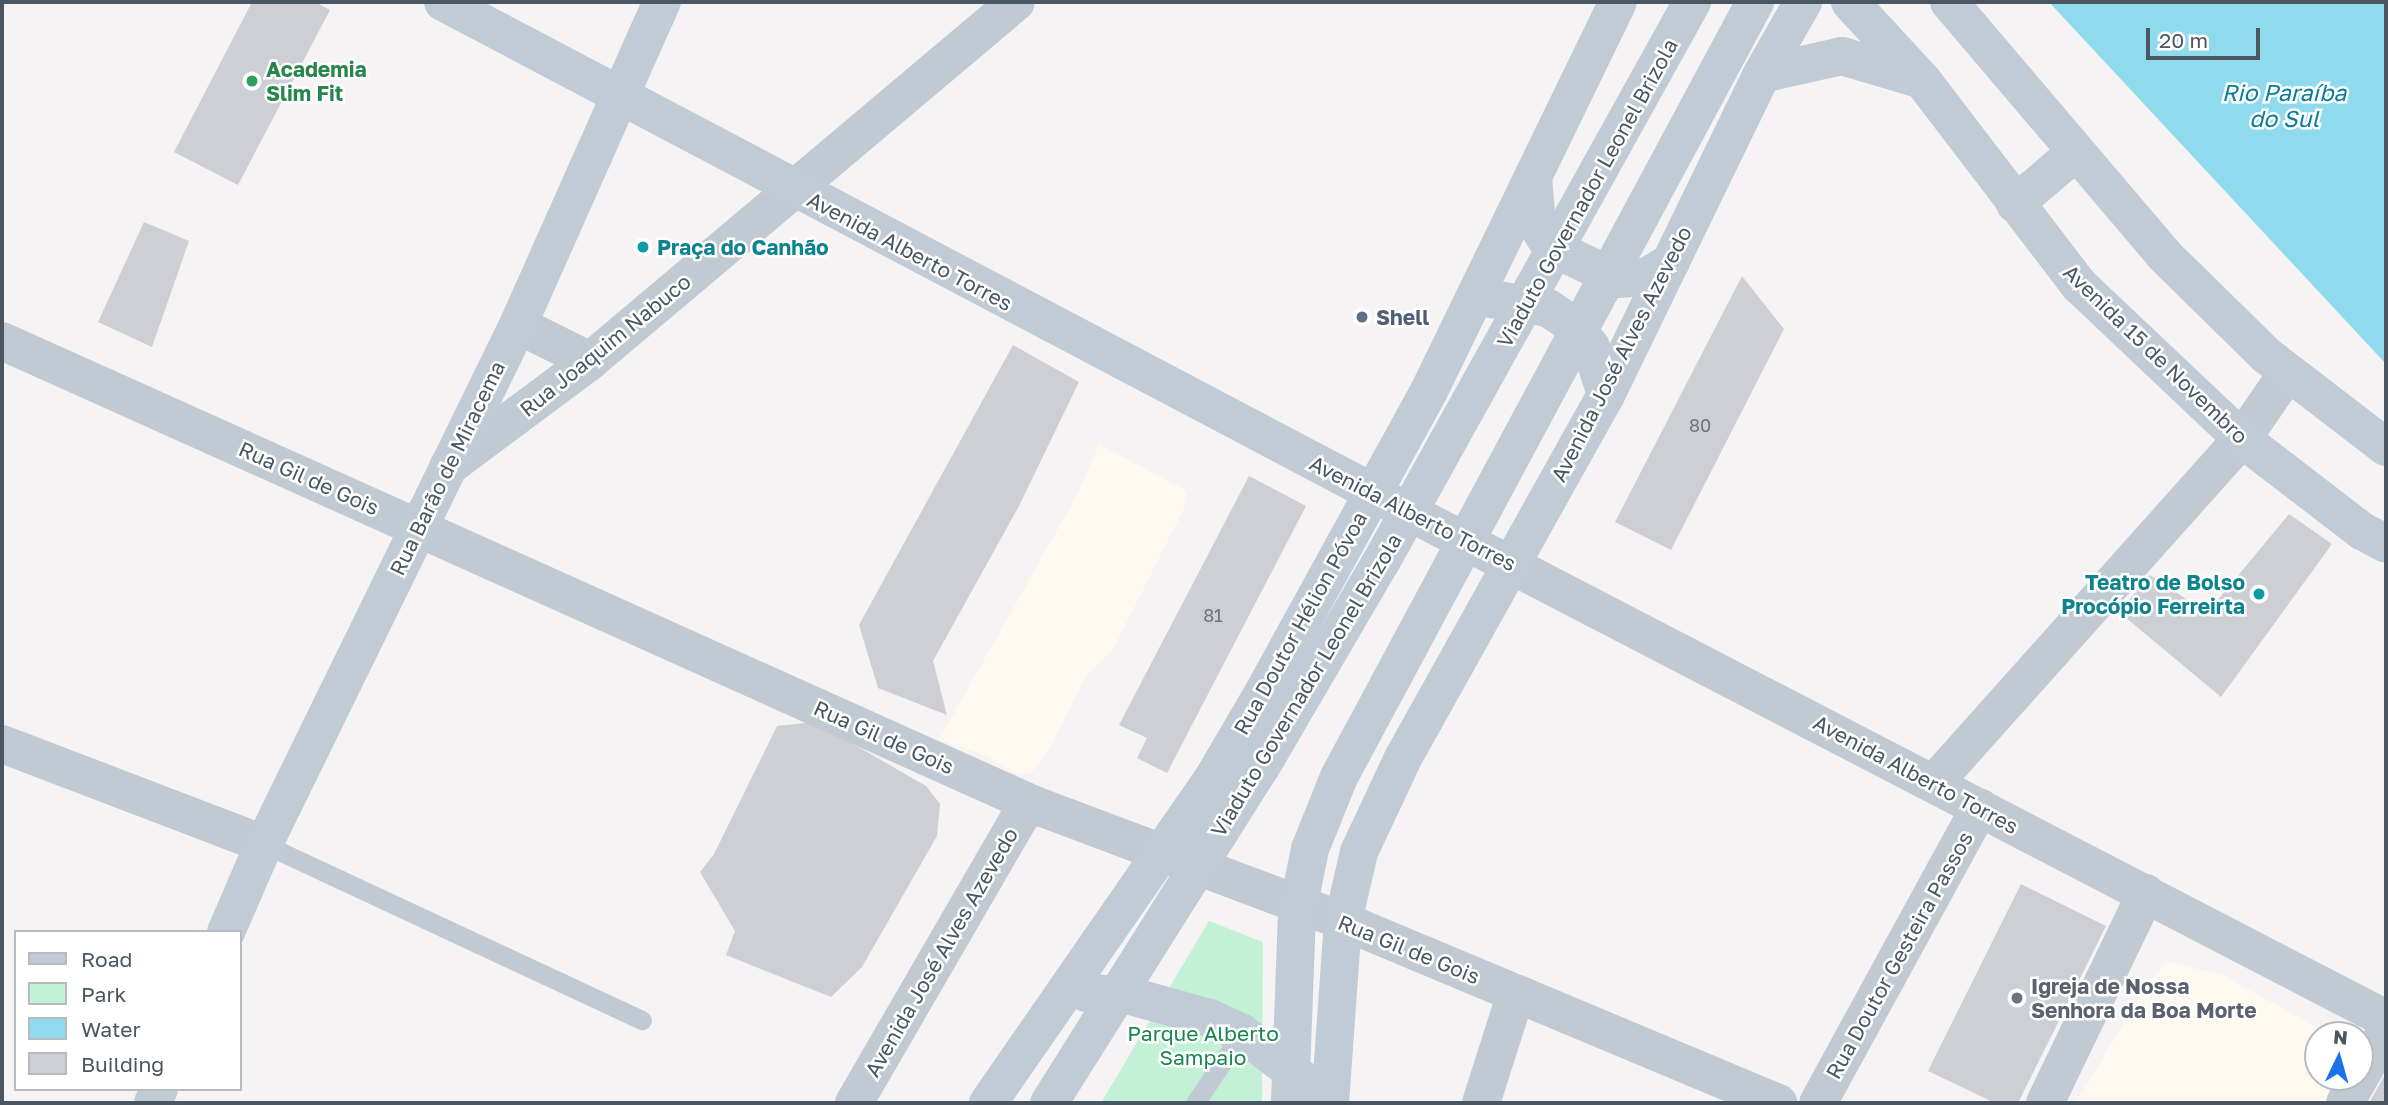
<!DOCTYPE html>
<html>
<head>
<meta charset="utf-8">
<style>
	body { margin:0 }
	#map { position:relative; width:2388px; height:1105px; overflow:hidden; background:#f5f3f3; font-family:"Golos Text",sans-serif }
	div>[style] { position:absolute }
	.commercial>* { inset:0; background:#fdf9ef }
	.green>* { inset:0; background:#c3f1d5 }
	.water>* { inset:0; background:#90daee }
	.building>* { inset:0; background:#cdcfd5 }
	.service>* { height:19px; margin:-9.5px; padding:0 9.5px; transform-origin:9.5px; border-radius:9.5px; background:#c1cad2 }
	.minor>* { height:38px; margin:-19px; padding:0 19px; transform-origin:19px; border-radius:19px; background:#c1cad2 }
	.secondary>* { height:38px; margin:-19px; padding:0 19px; transform-origin:19px; border-radius:19px; background:#c1cbd6 }
	.secondary-bridge>* { height:38px; margin:-19px; padding:0 19px; transform-origin:19px; border-radius:19px; background:#c1cbd6 }
	.dots>* { width:19px; height:19px; translate:-50% -50%; box-sizing:border-box; border:4px solid #fff; border-radius:50% }
	span { translate:-50% -50%; white-space:nowrap; text-align:center; line-height:1.15; -webkit-text-stroke:5px #fff; paint-order:stroke }
	.number-label { font-size:18px; color:#6b747e }
	.number-label span { -webkit-text-stroke-width:0 }
	.leisure-label { font-size:21px; color:#27864d; font-weight:700 }
	.left { translate:0 -50%; text-align:left }
	.street-label { font-size:21px; color:#4a5661 }
	.culture-label { font-size:21px; color:#0d838f; font-weight:700 }
	.right { translate:-100% -50%; text-align:right }
	.service-label { font-size:21px; color:#4e5e75; font-weight:700 }
	.worship-label { font-size:21px; color:#5b616d; font-weight:700 }
	.park-label { font-size:21px; color:#17864f }
	.water-label { font-size:23px; color:#0c7c9b; font-style:italic }
	.frame { position:absolute; inset:0; border:4px solid #4a5661; pointer-events:none }
	.legend { position:absolute; left:14px; top:930px; width:228px; height:161px; box-sizing:border-box; background:#fff; border:2px solid #b7bbc0; margin:0; padding:9px 12px; list-style:none; font-size:21px; color:#4a5661 }
	.legend li { display:flex; align-items:center; gap:14px; height:35px }
	.legend b { width:35px; border:2px solid #b7bbc0 }
	.north { position:absolute; left:2304px; top:1021px; width:70px; height:70px; box-sizing:border-box; background:#fff; border:2px solid #b7bbc0; border-radius:50%; rotate:5deg; font-size:19px; font-weight:700; line-height:28px; text-align:center; color:#4a5661 }
	.north::after { content:''; display:block; margin:auto; width:24px; height:32px; background:#1a73e8; clip-path:polygon(50% 0,100% 100%,50% 72%,0 100%) }
	.scale { position:absolute; left:2146px; top:28px; width:114px; height:32px; box-sizing:border-box; border:4px solid #4a5661; border-top:0; padding-left:9px; font-size:21px; line-height:24px; white-space:nowrap; color:#4a5661; -webkit-text-stroke:5px #fff; paint-order:stroke }
</style>
</head>
<body>
<div id="map">
	<div class="commercial">
		<i style="clip-path:polygon(1099px 444px,1187px 491px,1185px 507px,1112px 651px,1087px 675px,1048px 751px,1031px 773px,1019px 775px,984px 755px,939px 740px,1078px 493px)"></i>
		<i style="clip-path:polygon(2167px 961px,2224px 976px,2331px 1035px,2318px 1035px,2318px 1077px,2343px 1077px,2331px 1103px,2076px 1103px,2146px 986px)"></i>
	</div>
	<div class="green">
		<i style="clip-path:polygon(1209px 921px,1263px 942px,1262px 1103px,1101px 1103px)"></i>
	</div>
	<div class="water">
		<i style="clip-path:polygon(2049px 2px,2386px 2px,2386px 364px)"></i>
	</div>
	<div class="building">
		<i style="clip-path:polygon(252px 2px,315px 2px,330px 10px,238px 185px,174px 152px)"></i>
		<i style="clip-path:polygon(144px 222px,189px 241px,152px 347px,98px 322px)"></i>
		<i style="clip-path:polygon(1742px 276px,1784px 329px,1671px 550px,1615px 522px)"></i>
		<i style="clip-path:polygon(1013px 345px,1079px 382px,1019px 506px,933px 661px,947px 715px,878px 688px,859px 625px)"></i>
		<i style="clip-path:polygon(1249px 476px,1306px 506px,1167px 773px,1137px 758px,1147px 738px,1119px 725px)"></i>
		<i style="clip-path:polygon(2289px 514px,2332px 544px,2221px 697px,2119px 612px,2150px 575px,2207px 613px)"></i>
		<i style="clip-path:polygon(815px 722px,926px 786px,940px 804px,937px 836px,862px 967px,831px 997px,726px 955px,735px 931px,700px 872px,714px 854px,777px 726px)"></i>
		<i style="clip-path:polygon(2021px 884px,2106px 926px,2018px 1103px,1995px 1103px,1928px 1071px)"></i>
		<i style="clip-path:polygon(2386px 1073px,2386px 1103px,2369px 1103px)"></i>
	</div>
	<div class="service">
		<i style="left:264px;top:844px;width:417px;rotate:25deg"></i>
		<i style="left:1195px;top:1103px;width:84px;rotate:-56.1deg"></i>
	</div>
	<div class="minor">
		<i style="left:518px;top:325px;width:80px;rotate:26.6deg"></i>
		<i style="left:2px;top:341px;width:1129px;rotate:24.2deg"></i>
		<i style="left:1032px;top:804px;width:332px;rotate:20.6deg"></i>
		<i style="left:1343px;top:921px;width:472px;rotate:22.7deg"></i>
		<i style="left:448px;top:467px;width:177px;rotate:-36.7deg"></i>
		<i style="left:590px;top:361px;width:557px;rotate:-40.12deg"></i>
		<i style="left:1378px;top:496px;width:1136px;rotate:27.42deg"></i>
		<i style="left:2px;top:744px;width:280px;rotate:20.9deg"></i>
		<i style="left:1934px;top:783px;width:462px;rotate:-48.2deg"></i>
		<i style="left:2242px;top:439px;width:81px;rotate:-55.5deg"></i>
		<i style="left:854px;top:1103px;width:329px;rotate:-59.9deg"></i>
		<i style="left:1019px;top:818px;width:19px;rotate:-47deg"></i>
		<i style="left:1481px;top:1103px;width:115px;rotate:-72.3deg"></i>
		<i style="left:1818px;top:1103px;width:337px;rotate:-61.3deg"></i>
		<i style="left:2045px;top:1103px;width:233px;rotate:-64.3deg"></i>
		<i style="left:2345px;top:1103px;width:83px;rotate:-60.3deg"></i>
	</div>
	<div class="secondary">
		<i style="left:443px;top:2px;width:1050px;rotate:27.81deg"></i>
		<i style="left:1850px;top:2px;width:108px;rotate:47.3deg"></i>
		<i style="left:1923px;top:81px;width:257px;rotate:52.6deg"></i>
		<i style="left:2079px;top:285px;width:224px;rotate:43.4deg"></i>
		<i style="left:2242px;top:439px;width:151px;rotate:37.5deg"></i>
		<i style="left:2362px;top:531px;width:27px;rotate:28deg"></i>
		<i style="left:1949px;top:2px;width:332px;rotate:49.6deg"></i>
		<i style="left:2164px;top:255px;width:143px;rotate:44.4deg"></i>
		<i style="left:2266px;top:355px;width:151px;rotate:37.5deg"></i>
		<i style="left:1762px;top:74px;width:82px;rotate:-12.7deg"></i>
		<i style="left:1842px;top:56px;width:77px;rotate:16.6deg"></i>
		<i style="left:1533px;top:177px;width:48px;rotate:85.2deg"></i>
		<i style="left:1537px;top:225px;width:26px;rotate:58deg"></i>
		<i style="left:1551px;top:247px;width:73px;rotate:25.9deg"></i>
		<i style="left:1617px;top:279px;width:29px;rotate:-4deg"></i>
		<i style="left:1646px;top:277px;width:29px;rotate:-31deg"></i>
		<i style="left:2015px;top:204px;width:80px;rotate:-40.4deg"></i>
		<i style="left:1491px;top:299px;width:58px;rotate:9deg"></i>
		<i style="left:1548px;top:308px;width:32px;rotate:34deg"></i>
		<i style="left:1575px;top:326px;width:26px;rotate:53deg"></i>
		<i style="left:1591px;top:347px;width:50px;rotate:72.6deg"></i>
		<i style="left:226px;top:932px;width:96px;rotate:-66.6deg"></i>
		<i style="left:264px;top:844px;width:578px;rotate:-63.92deg"></i>
		<i style="left:518px;top:325px;width:354px;rotate:-66deg"></i>
		<i style="left:1086px;top:993px;width:41px;rotate:2.8deg"></i>
		<i style="left:1127px;top:995px;width:86px;rotate:15.5deg"></i>
		<i style="left:1210px;top:1018px;width:35px;rotate:25deg"></i>
		<i style="left:1242px;top:1033px;width:88px;rotate:37.6deg"></i>
		<i style="left:153px;top:1103px;width:15px;rotate:-67deg"></i>
		<i style="left:988px;top:1103px;width:399px;rotate:-55.3deg"></i>
		<i style="left:1215px;top:775px;width:95px;rotate:-59.7deg"></i>
		<i style="left:1263px;top:693px;width:345px;rotate:-61.2deg"></i>
		<i style="left:1429px;top:391px;width:432px;rotate:-64.1deg"></i>
		<i style="left:1330px;top:1103px;width:182px;rotate:-85.9deg"></i>
		<i style="left:1343px;top:921px;width:71px;rotate:-76.9deg"></i>
		<i style="left:1359px;top:852px;width:104px;rotate:-64.9deg"></i>
		<i style="left:1403px;top:758px;width:416px;rotate:-60.8deg"></i>
		<i style="left:1606px;top:395px;width:357px;rotate:-64.1deg"></i>
		<i style="left:1762px;top:74px;width:83px;rotate:-60.3deg"></i>
	</div>
	<div class="secondary-bridge">
		<i style="left:1049px;top:1103px;width:397px;rotate:-57.8deg"></i>
		<i style="left:1261px;top:767px;width:238px;rotate:-59.7deg"></i>
		<i style="left:1381px;top:562px;width:641px;rotate:-60.95deg"></i>
		<i style="left:1290px;top:1103px;width:190px;rotate:-87.9deg"></i>
		<i style="left:1297px;top:913px;width:65px;rotate:-78.5deg"></i>
		<i style="left:1310px;top:849px;width:78px;rotate:-68.1deg"></i>
		<i style="left:1339px;top:777px;width:880px;rotate:-61.77deg"></i>
	</div>
	<div class="dots">
		<i style="left:252px;top:81px;background:#2e9e5b"></i>
		<i style="left:643px;top:247px;background:#0f9aa8"></i>
		<i style="left:1362px;top:317px;background:#5c6f8a"></i>
		<i style="left:2259px;top:594px;background:#0f9aa8"></i>
		<i style="left:2017px;top:998px;background:#6b7280"></i>
	</div>
	<div class="number-label">
		<span style="left:1700px;top:425px">80</span>
		<span style="left:1213px;top:615px">81</span>
	</div>
	<div class="leisure-label">
		<span class="left" style="left:266px;top:81px">Academia<br>Slim Fit</span>
	</div>
	<div class="street-label">
		<span style="left:1587px;top:193px;rotate:-61deg">Viaduto Governador Leonel Brizola</span>
		<span style="left:910px;top:251px;rotate:28deg">Avenida Alberto Torres</span>
		<span style="left:605px;top:345px;rotate:-39deg">Rua Joaquim Nabuco</span>
		<span style="left:1621px;top:354px;rotate:-63deg">Avenida José Alves Azevedo</span>
		<span style="left:2156px;top:354px;rotate:44deg">Avenida 15 de Novembro</span>
		<span style="left:447px;top:468px;rotate:-64deg">Rua Barão de Miracema</span>
		<span style="left:309px;top:478px;rotate:24deg">Rua Gil de Gois</span>
		<span style="left:1413px;top:513px;rotate:27deg">Avenida Alberto Torres</span>
		<span style="left:1300px;top:623px;rotate:-61deg">Rua Doutor Hélion Póvoa</span>
		<span style="left:1306px;top:685px;rotate:-59deg">Viaduto Governador Leonel Brizola</span>
		<span style="left:884px;top:737px;rotate:24deg">Rua Gil de Gois</span>
		<span style="left:1916px;top:774px;rotate:28deg">Avenida Alberto Torres</span>
		<span style="left:1409px;top:949px;rotate:22deg">Rua Gil de Gois</span>
		<span style="left:941px;top:952px;rotate:-60deg">Avenida José Alves Azevedo</span>
		<span style="left:1899px;top:955px;rotate:-61deg">Rua Doutor Gesteira Passos</span>
	</div>
	<div class="culture-label">
		<span class="left" style="left:657px;top:247px">Praça do Canhão</span>
		<span class="right" style="left:2245px;top:594px">Teatro de Bolso<br>Procópio Ferreirta</span>
	</div>
	<div class="service-label">
		<span class="left" style="left:1376px;top:317px">Shell</span>
	</div>
	<div class="worship-label">
		<span class="left" style="left:2031px;top:998px">Igreja de Nossa<br>Senhora da Boa Morte</span>
	</div>
	<div class="park-label">
		<span style="left:1203px;top:1045px">Parque Alberto<br>Sampaio</span>
	</div>
	<div class="water-label">
		<span style="left:2284px;top:105px">Rio Paraíba<br>do Sul</span>
	</div>
	<div class="frame"></div>
	<ul class="legend">
	<li><b style="height:9px;background:#c1cbd6"></b>Road</li>
	<li><b style="height:19px;background:#c3f1d5"></b>Park</li>
	<li><b style="height:19px;background:#90daee"></b>Water</li>
	<li><b style="height:19px;background:#cdcfd5"></b>Building</li>
	</ul>
	<div class="north">N</div>
	<div class="scale">20 m</div>
</div>
</body>
</html>
